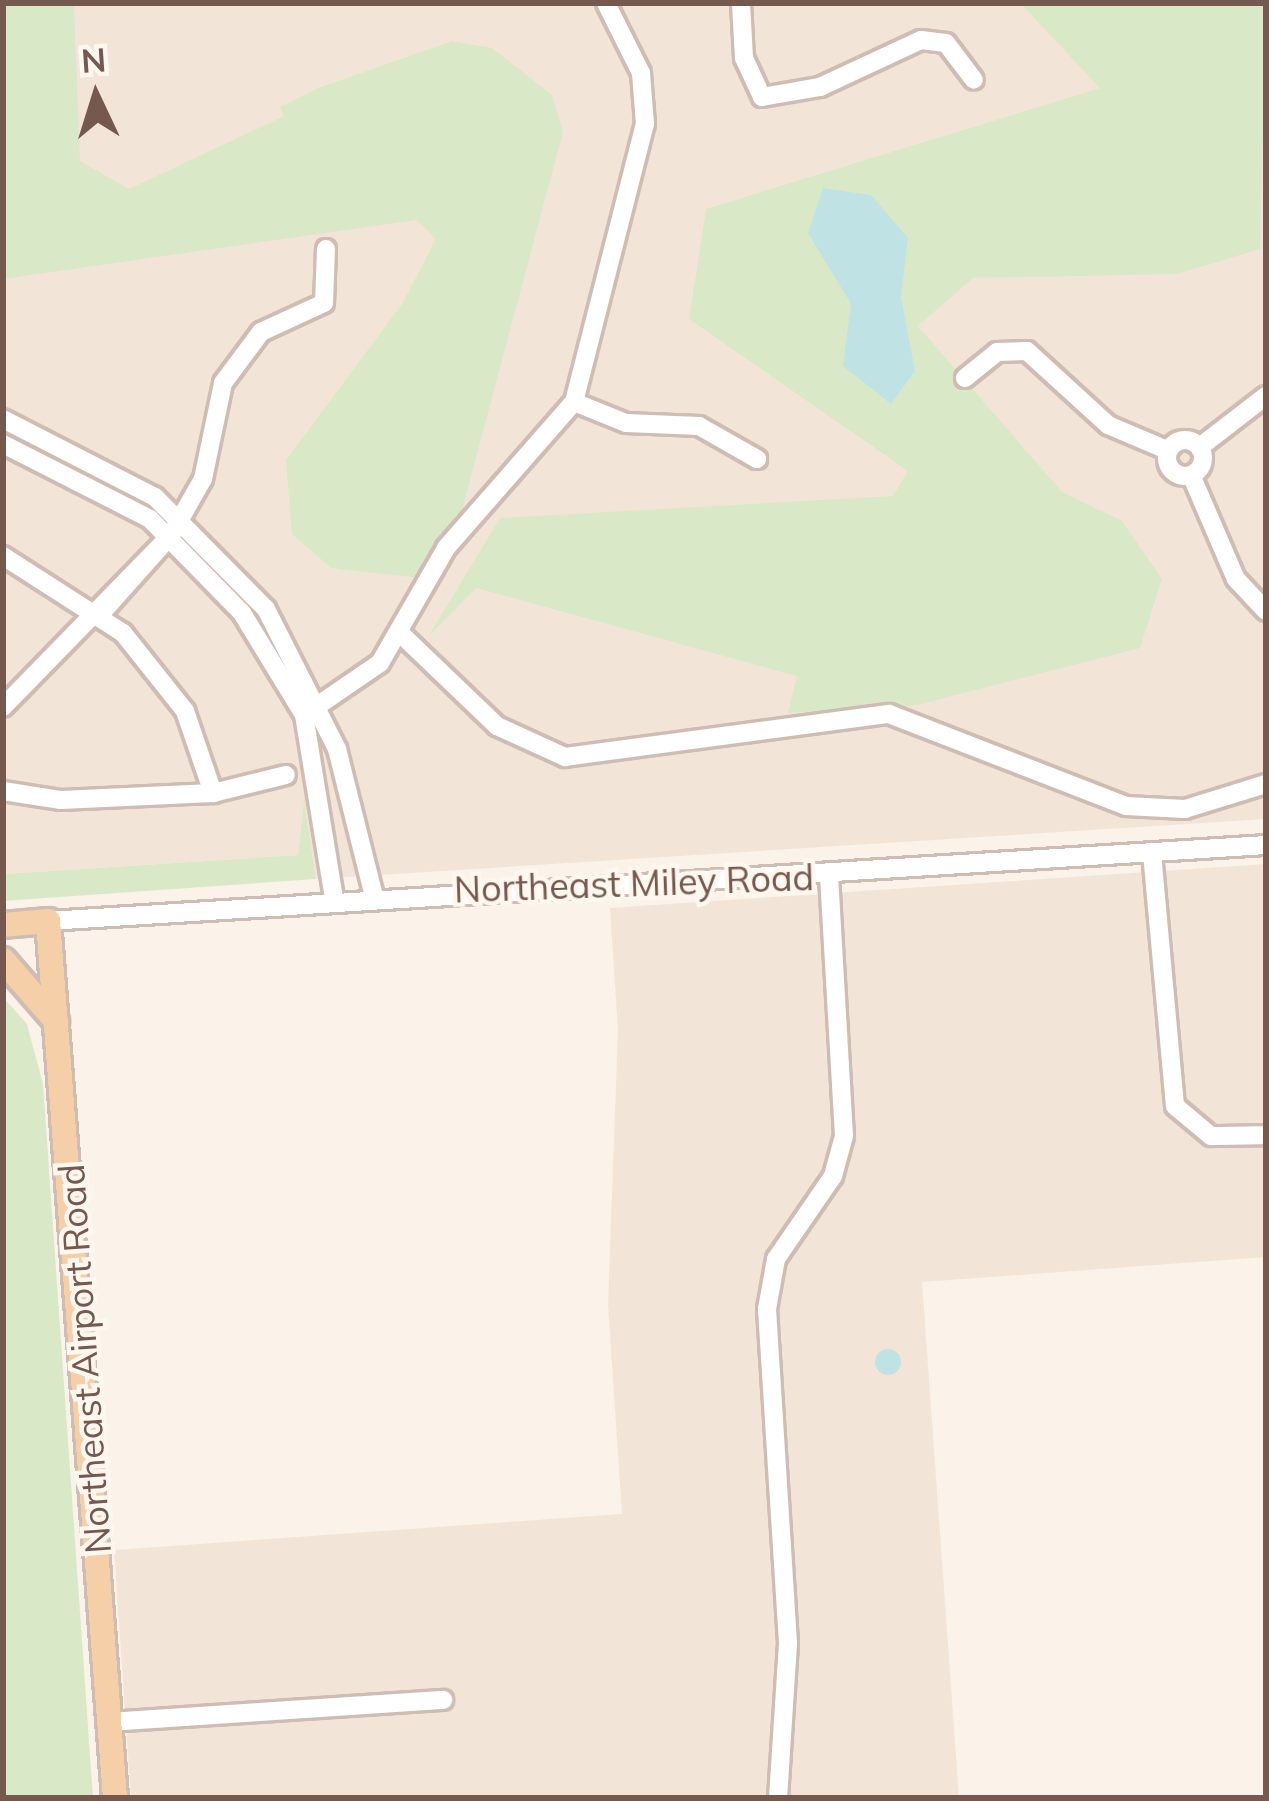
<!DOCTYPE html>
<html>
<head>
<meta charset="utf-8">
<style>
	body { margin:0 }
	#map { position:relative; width:1269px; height:1801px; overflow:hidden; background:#fbf2ea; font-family:Mulish,sans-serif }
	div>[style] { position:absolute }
	.residential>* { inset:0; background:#f3e4d8 }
	.green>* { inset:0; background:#d9e9c8 }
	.water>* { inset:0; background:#bfe3e4 }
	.round { border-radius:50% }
	.roads { filter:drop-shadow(3px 0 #cfbcb2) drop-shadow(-3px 0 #cfbcb2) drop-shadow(0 3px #cfbcb2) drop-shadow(0 -3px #cfbcb2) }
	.minor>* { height:18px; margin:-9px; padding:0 9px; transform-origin:9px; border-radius:9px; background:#fff }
	.minor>.ring { margin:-9px; padding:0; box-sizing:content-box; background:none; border:18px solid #fff; border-radius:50% }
	.major>* { height:24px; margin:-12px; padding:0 12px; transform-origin:12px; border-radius:12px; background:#f5cfa7 }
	span { translate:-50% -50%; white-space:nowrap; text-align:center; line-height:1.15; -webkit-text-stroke:9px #fef7f0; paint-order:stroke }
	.street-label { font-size:36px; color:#75584e }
	.frame { position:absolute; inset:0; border:6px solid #75584e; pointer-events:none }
	.north { position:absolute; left:36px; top:36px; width:120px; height:120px; -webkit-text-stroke:9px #fef7f0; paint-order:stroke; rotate:356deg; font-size:33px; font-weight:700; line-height:48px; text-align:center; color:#75584e }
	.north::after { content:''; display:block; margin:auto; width:42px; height:54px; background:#75584e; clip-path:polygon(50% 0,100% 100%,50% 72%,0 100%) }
</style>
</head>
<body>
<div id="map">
	<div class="residential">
		<i style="clip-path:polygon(3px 3px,1266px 3px,1266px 819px,316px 879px,304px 803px,298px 855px,3px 874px)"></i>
		<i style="clip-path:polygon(1266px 864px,1266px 1257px,922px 1282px,959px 1798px,131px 1798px,114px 1550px,622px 1514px,608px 1305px,618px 1030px,610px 908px)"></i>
	</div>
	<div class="green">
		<i style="clip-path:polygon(3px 3px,74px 3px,80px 161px,129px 189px,284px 116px,280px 107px,316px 89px,452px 41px,492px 48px,552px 95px,563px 132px,462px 510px,419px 578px,331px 568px,292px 534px,286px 460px,402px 304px,436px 239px,417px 220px,3px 279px)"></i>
		<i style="clip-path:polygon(1020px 3px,1266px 3px,1260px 249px,1177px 274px,973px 278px,918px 326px,1062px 492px,1122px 521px,1162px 579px,1140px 648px,917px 705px,788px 713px,797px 676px,476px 588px,428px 637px,500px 518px,893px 496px,908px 471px,689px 319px,706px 209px,1100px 88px)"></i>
		<i style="clip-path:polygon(304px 800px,316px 879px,3px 901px,3px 874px,298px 855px)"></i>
		<i style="clip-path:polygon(3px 997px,27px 1024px,43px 1084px,93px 1798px,3px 1798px)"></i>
	</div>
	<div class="water">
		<i style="clip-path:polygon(823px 188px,871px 195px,908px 238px,901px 297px,915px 371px,891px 404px,843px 366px,851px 304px,808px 233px)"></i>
		<i class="round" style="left:875px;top:1349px;width:26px;height:26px"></i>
	</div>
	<div class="roads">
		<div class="minor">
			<i style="left:741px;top:3px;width:55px;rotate:86.9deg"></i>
			<i style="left:744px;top:58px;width:43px;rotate:65.2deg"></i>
			<i style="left:762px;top:97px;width:59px;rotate:-9.8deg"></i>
			<i style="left:820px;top:87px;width:111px;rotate:-25deg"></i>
			<i style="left:921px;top:40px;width:25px;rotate:7deg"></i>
			<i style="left:946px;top:43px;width:46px;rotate:52.9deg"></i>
			<i style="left:965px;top:378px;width:41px;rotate:-39.1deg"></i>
			<i style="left:997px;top:352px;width:30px;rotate:-2deg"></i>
			<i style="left:1027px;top:351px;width:110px;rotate:42.4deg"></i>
			<i style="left:1108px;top:425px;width:64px;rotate:23deg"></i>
			<i style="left:574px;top:402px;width:56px;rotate:22deg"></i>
			<i style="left:626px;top:423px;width:73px;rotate:2.4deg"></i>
			<i style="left:699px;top:426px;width:67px;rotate:29.6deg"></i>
			<i style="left:3px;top:419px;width:171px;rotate:27.2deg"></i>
			<i style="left:155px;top:497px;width:158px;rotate:45.3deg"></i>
			<i style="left:266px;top:609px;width:157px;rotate:63.1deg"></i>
			<i style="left:337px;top:749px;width:152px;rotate:75.9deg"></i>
			<i class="ring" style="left:1167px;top:440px;width:18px;height:18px"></i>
			<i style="left:3px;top:444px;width:165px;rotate:27deg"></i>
			<i style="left:150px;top:519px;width:132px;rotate:45.6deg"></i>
			<i style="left:242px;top:613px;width:119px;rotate:58.7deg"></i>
			<i style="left:304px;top:715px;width:185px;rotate:80.7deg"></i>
			<i style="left:1201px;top:446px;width:82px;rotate:-37.6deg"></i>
			<i style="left:1192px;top:477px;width:111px;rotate:66.7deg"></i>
			<i style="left:1236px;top:579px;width:44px;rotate:46.8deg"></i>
			<i style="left:3px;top:556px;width:143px;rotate:32.7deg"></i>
			<i style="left:123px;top:633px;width:100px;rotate:51.5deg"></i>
			<i style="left:185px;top:711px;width:87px;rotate:71.1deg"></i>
			<i style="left:105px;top:609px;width:99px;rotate:-48.3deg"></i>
			<i style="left:402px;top:635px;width:132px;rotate:43.8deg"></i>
			<i style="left:497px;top:726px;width:75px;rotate:24.5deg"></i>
			<i style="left:565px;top:757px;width:327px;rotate:-7.6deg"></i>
			<i style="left:889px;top:714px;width:254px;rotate:21.2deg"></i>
			<i style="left:1126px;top:806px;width:59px;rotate:2.9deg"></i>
			<i style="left:1185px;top:809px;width:85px;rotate:-17.2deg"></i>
			<i style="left:3px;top:707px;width:240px;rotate:-45.7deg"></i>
			<i style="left:171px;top:535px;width:64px;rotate:-60.3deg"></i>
			<i style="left:203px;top:479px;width:98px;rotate:-78.2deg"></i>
			<i style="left:223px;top:383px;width:64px;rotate:-53.3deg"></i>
			<i style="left:261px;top:332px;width:69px;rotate:-24.7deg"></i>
			<i style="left:324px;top:303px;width:54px;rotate:-87.9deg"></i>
			<i style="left:304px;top:715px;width:92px;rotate:-34.4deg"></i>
			<i style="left:380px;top:663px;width:133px;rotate:-60.1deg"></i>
			<i style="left:446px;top:548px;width:194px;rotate:-48.8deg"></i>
			<i style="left:574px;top:402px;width:287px;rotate:-75.7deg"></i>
			<i style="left:645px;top:124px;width:51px;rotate:-94.5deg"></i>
			<i style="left:641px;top:73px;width:78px;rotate:-116.6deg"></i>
			<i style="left:3px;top:791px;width:59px;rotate:8.8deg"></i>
			<i style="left:61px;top:800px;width:152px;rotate:-2.6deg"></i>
			<i style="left:213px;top:793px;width:75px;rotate:-13.9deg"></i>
			<i style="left:1152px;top:853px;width:254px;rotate:84.8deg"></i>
			<i style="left:1175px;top:1106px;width:47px;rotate:39.8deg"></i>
			<i style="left:1211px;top:1136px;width:55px;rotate:-1deg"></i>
			<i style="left:48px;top:921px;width:1220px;rotate:-3.57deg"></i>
			<i style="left:110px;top:1722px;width:334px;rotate:-3.8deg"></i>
			<i style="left:778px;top:1798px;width:155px;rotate:-86.3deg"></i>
			<i style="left:788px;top:1643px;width:335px;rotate:-93.6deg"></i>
			<i style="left:767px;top:1309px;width:51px;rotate:-79.8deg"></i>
			<i style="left:776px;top:1259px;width:101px;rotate:-55.5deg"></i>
			<i style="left:833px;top:1176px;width:41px;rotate:-74.6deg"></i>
			<i style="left:844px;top:1136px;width:261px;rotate:-93.3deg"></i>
		</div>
		<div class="major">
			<i style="left:3px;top:925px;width:45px;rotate:-5.1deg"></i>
			<i style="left:48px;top:921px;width:880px;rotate:85.63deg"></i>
			<i style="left:3px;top:960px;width:81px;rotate:49deg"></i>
		</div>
	</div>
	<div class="street-label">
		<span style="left:634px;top:883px;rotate:-2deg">Northeast Miley Road</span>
		<span style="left:84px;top:1359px;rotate:-94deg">Northeast Airport Road</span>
	</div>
	<div class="frame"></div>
	<div class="north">N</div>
</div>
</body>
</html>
